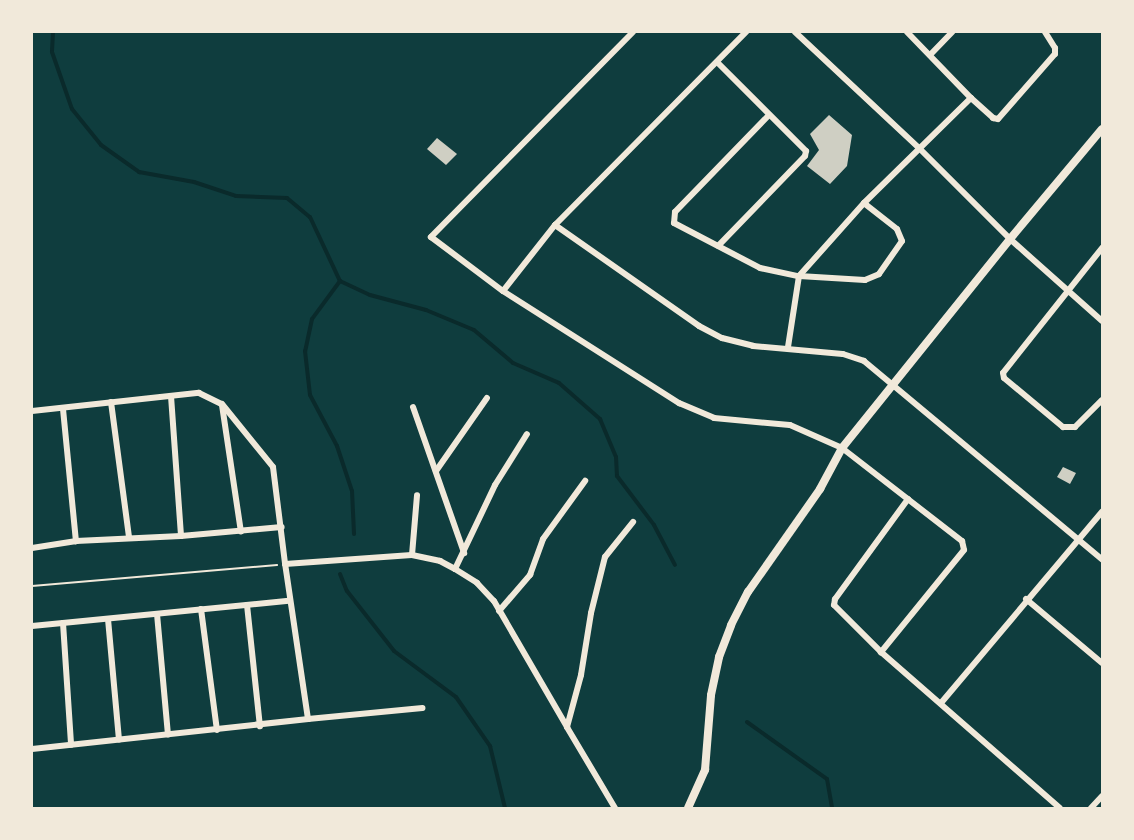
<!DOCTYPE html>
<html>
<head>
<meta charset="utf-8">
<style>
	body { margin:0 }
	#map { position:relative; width:1134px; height:840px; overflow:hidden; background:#0f3d3e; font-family:"Sofia Sans Condensed",sans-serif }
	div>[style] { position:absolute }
	.stream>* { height:4px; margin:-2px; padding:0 2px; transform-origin:2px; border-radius:2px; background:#0a2a2b }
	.building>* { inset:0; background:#cfcfc3 }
	.path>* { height:2px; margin:-1px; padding:0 1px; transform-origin:1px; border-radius:1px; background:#f1e9da }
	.minor>* { height:6px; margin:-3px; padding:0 3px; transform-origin:3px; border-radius:3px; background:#f1e9da }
	.tertiary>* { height:8px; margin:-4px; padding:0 4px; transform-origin:4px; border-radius:4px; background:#f1e9da }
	span { translate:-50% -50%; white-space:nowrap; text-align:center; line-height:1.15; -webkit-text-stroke:6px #f1e9da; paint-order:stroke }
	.frame { position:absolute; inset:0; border:33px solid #f1e9da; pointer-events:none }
</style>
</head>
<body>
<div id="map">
	<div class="stream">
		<i style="left:53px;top:32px;width:20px;rotate:93deg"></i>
		<i style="left:52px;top:52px;width:60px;rotate:70.7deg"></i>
		<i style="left:72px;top:109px;width:46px;rotate:51.1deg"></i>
		<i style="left:101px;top:145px;width:47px;rotate:35.4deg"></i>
		<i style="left:139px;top:172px;width:56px;rotate:10.3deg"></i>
		<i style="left:194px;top:182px;width:44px;rotate:18.4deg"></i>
		<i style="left:236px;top:196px;width:51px;rotate:2.2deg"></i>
		<i style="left:287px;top:198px;width:30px;rotate:40deg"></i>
		<i style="left:310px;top:217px;width:71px;rotate:64.9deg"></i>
		<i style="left:340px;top:281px;width:33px;rotate:25deg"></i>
		<i style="left:370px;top:295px;width:58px;rotate:15deg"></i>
		<i style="left:426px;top:310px;width:52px;rotate:22.6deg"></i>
		<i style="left:474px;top:330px;width:51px;rotate:40.2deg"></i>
		<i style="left:513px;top:363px;width:50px;rotate:23.5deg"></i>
		<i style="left:559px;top:383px;width:55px;rotate:41.3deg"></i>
		<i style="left:600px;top:419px;width:41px;rotate:67.2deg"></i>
		<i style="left:616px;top:457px;width:19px;rotate:87deg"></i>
		<i style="left:617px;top:476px;width:61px;rotate:52.9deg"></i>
		<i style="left:654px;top:525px;width:45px;rotate:62.3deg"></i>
		<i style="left:340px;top:281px;width:47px;rotate:126.4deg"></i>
		<i style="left:312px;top:319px;width:33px;rotate:102deg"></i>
		<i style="left:305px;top:351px;width:44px;rotate:83.5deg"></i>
		<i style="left:310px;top:395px;width:58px;rotate:62.1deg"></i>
		<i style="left:337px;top:446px;width:47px;rotate:71.6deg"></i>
		<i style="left:352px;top:491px;width:43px;rotate:87.3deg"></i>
		<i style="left:340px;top:574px;width:18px;rotate:68deg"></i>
		<i style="left:347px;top:591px;width:76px;rotate:51.9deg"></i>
		<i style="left:394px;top:651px;width:77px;rotate:36.6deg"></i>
		<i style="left:456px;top:697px;width:60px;rotate:55.2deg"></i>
		<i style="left:490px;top:746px;width:64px;rotate:76.4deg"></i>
		<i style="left:747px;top:722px;width:98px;rotate:35.5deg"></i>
		<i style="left:827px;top:779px;width:29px;rotate:80deg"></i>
	</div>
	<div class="building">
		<i style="clip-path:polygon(829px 115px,852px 135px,847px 166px,830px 184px,807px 166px,819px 150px,810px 134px)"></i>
		<i style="clip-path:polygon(437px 138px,457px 154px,446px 165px,427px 149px)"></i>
		<i style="clip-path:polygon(1063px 467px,1076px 473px,1070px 484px,1057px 477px)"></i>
	</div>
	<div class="path">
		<i style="left:32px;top:586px;width:246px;rotate:-4.9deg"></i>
	</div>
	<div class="minor">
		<i style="left:633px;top:32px;width:288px;rotate:134.6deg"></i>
		<i style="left:431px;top:237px;width:90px;rotate:36.9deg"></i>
		<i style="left:503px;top:291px;width:209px;rotate:32.5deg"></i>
		<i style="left:679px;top:403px;width:38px;rotate:23deg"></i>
		<i style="left:714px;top:418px;width:76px;rotate:5.3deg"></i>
		<i style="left:790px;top:425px;width:57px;rotate:23.9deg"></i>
		<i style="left:842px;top:448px;width:152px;rotate:37.8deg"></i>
		<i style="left:962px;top:541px;width:9px;rotate:77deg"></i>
		<i style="left:964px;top:550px;width:132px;rotate:129.1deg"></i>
		<i style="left:795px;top:32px;width:170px;rotate:43.1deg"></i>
		<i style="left:919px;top:148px;width:129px;rotate:45deg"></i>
		<i style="left:1010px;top:239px;width:123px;rotate:41.7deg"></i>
		<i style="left:907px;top:32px;width:92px;rotate:45.9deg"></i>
		<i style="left:971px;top:98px;width:30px;rotate:42deg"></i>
		<i style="left:993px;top:118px;width:5px;rotate:11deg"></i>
		<i style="left:998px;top:119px;width:86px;rotate:-48.8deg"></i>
		<i style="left:1055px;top:54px;width:6px;rotate:-90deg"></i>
		<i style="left:1055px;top:48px;width:19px;rotate:-122deg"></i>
		<i style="left:930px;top:55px;width:32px;rotate:-46deg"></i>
		<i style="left:717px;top:62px;width:126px;rotate:45deg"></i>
		<i style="left:806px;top:151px;width:5px;rotate:101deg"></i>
		<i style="left:805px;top:156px;width:125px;rotate:134deg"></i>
		<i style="left:769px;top:115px;width:135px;rotate:134.1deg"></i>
		<i style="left:675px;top:212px;width:11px;rotate:95deg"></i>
		<i style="left:674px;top:223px;width:97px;rotate:27.6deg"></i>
		<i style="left:760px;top:268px;width:40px;rotate:12deg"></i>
		<i style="left:799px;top:276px;width:66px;rotate:3.5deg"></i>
		<i style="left:865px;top:280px;width:15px;rotate:-23deg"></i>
		<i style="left:879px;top:274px;width:40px;rotate:-55.1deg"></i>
		<i style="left:902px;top:241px;width:13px;rotate:-113deg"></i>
		<i style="left:897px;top:229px;width:42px;rotate:-141.8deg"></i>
		<i style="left:555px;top:225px;width:176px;rotate:35deg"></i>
		<i style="left:699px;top:326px;width:26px;rotate:28deg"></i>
		<i style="left:722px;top:338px;width:32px;rotate:14deg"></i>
		<i style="left:753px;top:346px;width:90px;rotate:5.1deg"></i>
		<i style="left:843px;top:354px;width:22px;rotate:18deg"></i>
		<i style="left:864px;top:361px;width:310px;rotate:39.8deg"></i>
		<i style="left:1102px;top:248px;width:159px;rotate:128.4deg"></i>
		<i style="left:1003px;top:373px;width:5px;rotate:79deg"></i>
		<i style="left:1004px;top:378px;width:77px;rotate:39.7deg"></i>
		<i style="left:1063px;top:427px;width:12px"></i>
		<i style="left:1075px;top:427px;width:38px;rotate:-45deg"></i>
		<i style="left:503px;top:291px;width:84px;rotate:-51.8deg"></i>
		<i style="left:555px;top:225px;width:272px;rotate:-45.3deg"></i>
		<i style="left:788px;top:347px;width:72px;rotate:-81.2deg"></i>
		<i style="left:799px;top:276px;width:98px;rotate:-48.3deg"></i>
		<i style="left:864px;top:203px;width:150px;rotate:-44.5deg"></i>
		<i style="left:171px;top:396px;width:140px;rotate:85.9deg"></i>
		<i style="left:111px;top:402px;width:136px;rotate:82.4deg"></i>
		<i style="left:222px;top:405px;width:128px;rotate:81.5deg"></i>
		<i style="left:413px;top:407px;width:155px;rotate:70.7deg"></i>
		<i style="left:63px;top:409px;width:133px;rotate:84.4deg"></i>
		<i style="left:32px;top:411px;width:168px;rotate:-6.2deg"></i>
		<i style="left:199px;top:393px;width:25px;rotate:26deg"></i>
		<i style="left:222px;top:404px;width:81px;rotate:51deg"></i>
		<i style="left:273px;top:467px;width:98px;rotate:82.9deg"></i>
		<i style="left:285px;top:564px;width:127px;rotate:-4.1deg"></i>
		<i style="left:412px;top:555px;width:29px;rotate:12deg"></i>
		<i style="left:440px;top:561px;width:17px;rotate:28deg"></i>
		<i style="left:455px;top:569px;width:26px;rotate:32deg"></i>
		<i style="left:477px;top:583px;width:25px;rotate:47deg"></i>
		<i style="left:494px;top:601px;width:146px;rotate:59.9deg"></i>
		<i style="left:436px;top:471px;width:89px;rotate:-55.1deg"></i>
		<i style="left:908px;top:499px;width:124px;rotate:126.1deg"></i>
		<i style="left:835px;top:599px;width:6px;rotate:99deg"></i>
		<i style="left:834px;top:605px;width:66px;rotate:45deg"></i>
		<i style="left:881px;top:652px;width:237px;rotate:41.1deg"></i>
		<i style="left:32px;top:548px;width:45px;rotate:-9deg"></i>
		<i style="left:76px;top:541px;width:105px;rotate:-2.7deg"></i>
		<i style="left:181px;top:536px;width:101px;rotate:-5.1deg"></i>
		<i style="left:412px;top:555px;width:60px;rotate:-85.2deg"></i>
		<i style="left:455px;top:569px;width:93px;rotate:-64.5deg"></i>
		<i style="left:495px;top:485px;width:60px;rotate:-57.9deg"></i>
		<i style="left:1026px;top:599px;width:99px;rotate:40.1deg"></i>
		<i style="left:247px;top:605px;width:122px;rotate:83.9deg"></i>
		<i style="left:201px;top:609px;width:122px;rotate:82.5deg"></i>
		<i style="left:499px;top:611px;width:48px;rotate:-49.3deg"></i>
		<i style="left:530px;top:575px;width:38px;rotate:-70deg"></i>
		<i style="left:543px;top:539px;width:72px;rotate:-54.1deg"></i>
		<i style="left:157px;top:614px;width:121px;rotate:84.8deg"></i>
		<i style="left:108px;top:619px;width:121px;rotate:84.8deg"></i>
		<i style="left:63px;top:623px;width:122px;rotate:86.2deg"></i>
		<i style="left:32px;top:626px;width:258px;rotate:-5.6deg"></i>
		<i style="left:941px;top:703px;width:250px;rotate:-49.9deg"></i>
		<i style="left:308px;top:719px;width:115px;rotate:-5.5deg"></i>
		<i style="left:32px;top:749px;width:278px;rotate:-6.2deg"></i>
		<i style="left:308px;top:719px;width:157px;rotate:-98.4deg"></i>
		<i style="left:615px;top:808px;width:94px;rotate:-120.7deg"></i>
		<i style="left:567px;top:727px;width:54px;rotate:-74.9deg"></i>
		<i style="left:581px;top:675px;width:63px;rotate:-80.8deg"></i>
		<i style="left:591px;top:613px;width:58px;rotate:-76deg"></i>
		<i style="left:605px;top:557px;width:45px;rotate:-51.3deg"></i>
		<i style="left:1091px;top:808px;width:16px;rotate:-47deg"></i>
	</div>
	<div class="tertiary">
		<i style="left:688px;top:808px;width:42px;rotate:-65.9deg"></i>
		<i style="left:705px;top:770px;width:75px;rotate:-85.4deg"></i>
		<i style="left:711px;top:695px;width:39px;rotate:-78deg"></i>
		<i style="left:719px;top:657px;width:34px;rotate:-69deg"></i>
		<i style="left:731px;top:625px;width:37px;rotate:-63deg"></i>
		<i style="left:748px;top:592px;width:126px;rotate:-55deg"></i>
		<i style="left:820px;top:489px;width:47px;rotate:-61.8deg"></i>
		<i style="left:842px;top:448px;width:268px;rotate:-51.2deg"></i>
		<i style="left:1010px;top:239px;width:143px;rotate:-50.1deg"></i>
	</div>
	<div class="frame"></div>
</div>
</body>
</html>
